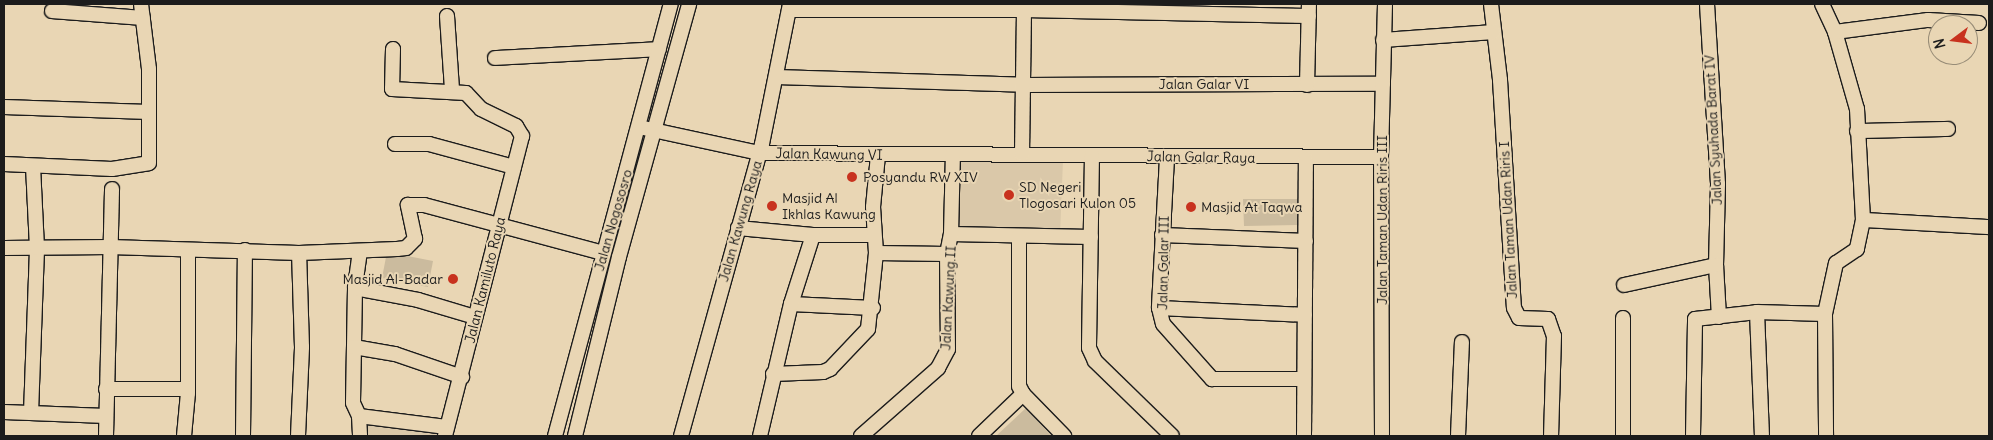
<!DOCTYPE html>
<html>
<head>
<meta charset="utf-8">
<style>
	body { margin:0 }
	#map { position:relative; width:1993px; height:440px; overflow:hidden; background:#e9d6b4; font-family:Delius,sans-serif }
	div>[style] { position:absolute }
	.built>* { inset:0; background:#dac8a9 }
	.green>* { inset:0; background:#cbbb9e }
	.roads { filter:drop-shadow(1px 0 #1c1c1c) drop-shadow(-1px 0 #1c1c1c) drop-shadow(0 1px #1c1c1c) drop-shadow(0 -1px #1c1c1c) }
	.minor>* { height:14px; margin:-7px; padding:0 7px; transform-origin:7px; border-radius:7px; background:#e9d6b4 }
	.dots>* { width:14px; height:14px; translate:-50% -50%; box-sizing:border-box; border:2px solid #e9d6b4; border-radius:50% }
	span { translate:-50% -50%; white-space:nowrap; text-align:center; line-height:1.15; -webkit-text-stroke:4px #e9d6b4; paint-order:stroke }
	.street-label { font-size:14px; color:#1c1c1c }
	.poi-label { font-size:14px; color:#1c1c1c }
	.left { translate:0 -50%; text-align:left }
	.right { translate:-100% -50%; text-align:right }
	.frame { position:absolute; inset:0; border:5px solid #1c1c1c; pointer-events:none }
	.north { position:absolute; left:1928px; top:15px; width:50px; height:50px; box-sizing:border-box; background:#e9d6b4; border:1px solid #978c77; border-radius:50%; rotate:255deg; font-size:14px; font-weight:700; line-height:20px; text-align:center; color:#1c1c1c }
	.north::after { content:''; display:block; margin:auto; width:18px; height:22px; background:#c8321e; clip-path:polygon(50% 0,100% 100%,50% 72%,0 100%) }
</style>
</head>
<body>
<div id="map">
	<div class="built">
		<i style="clip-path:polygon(959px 156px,1063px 160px,1060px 235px,955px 230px)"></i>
		<i style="clip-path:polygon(362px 422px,442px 432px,441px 436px,361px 436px)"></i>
	</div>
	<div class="green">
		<i style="clip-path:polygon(1243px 199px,1297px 199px,1297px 225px,1244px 226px)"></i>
		<i style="clip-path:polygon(387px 252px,433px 261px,428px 287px,382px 278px)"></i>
		<i style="clip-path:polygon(1026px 408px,1051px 436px,996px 436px)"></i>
	</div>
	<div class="roads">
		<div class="minor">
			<i style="left:1491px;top:4px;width:77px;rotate:83.2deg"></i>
			<i style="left:1500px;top:80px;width:228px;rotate:86.5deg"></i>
			<i style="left:1514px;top:308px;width:11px;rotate:63deg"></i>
			<i style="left:1519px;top:318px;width:29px;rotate:2deg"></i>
			<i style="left:1548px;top:319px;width:18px;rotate:71deg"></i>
			<i style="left:1554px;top:336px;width:100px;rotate:91.7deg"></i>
			<i style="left:1707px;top:4px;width:180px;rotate:86.5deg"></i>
			<i style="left:1718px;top:184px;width:81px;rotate:91.4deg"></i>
			<i style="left:1716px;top:265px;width:52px;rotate:86.7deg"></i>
			<i style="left:1822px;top:4px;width:31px;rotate:65deg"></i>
			<i style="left:1835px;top:32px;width:80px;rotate:74.1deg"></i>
			<i style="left:1857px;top:109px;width:111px;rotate:86.9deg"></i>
			<i style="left:1863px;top:220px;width:30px;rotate:102deg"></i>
			<i style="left:1857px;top:249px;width:25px;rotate:146deg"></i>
			<i style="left:1836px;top:263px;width:52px;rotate:102.2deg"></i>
			<i style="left:1825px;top:314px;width:122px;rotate:89.5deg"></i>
			<i style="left:790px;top:10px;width:234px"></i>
			<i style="left:1024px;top:10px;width:285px;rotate:1.2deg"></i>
			<i style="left:52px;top:11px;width:91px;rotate:4.4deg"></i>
			<i style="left:447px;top:16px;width:74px;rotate:86.1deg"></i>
			<i style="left:1835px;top:32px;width:94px;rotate:-7.4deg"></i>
			<i style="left:1928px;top:20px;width:51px;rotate:3.4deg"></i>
			<i style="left:1383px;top:40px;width:111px;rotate:-4.1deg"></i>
			<i style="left:393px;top:49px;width:40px;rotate:91.4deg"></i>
			<i style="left:392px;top:89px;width:74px;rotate:3.1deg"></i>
			<i style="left:466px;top:93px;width:22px;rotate:47deg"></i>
			<i style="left:481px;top:109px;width:39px;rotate:26deg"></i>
			<i style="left:516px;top:126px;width:12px;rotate:59deg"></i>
			<i style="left:522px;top:136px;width:310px;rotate:104.4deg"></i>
			<i style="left:495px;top:58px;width:164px;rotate:-3.1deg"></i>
			<i style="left:776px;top:77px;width:248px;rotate:1.8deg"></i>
			<i style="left:1024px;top:85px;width:359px;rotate:-0.2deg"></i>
			<i style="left:1307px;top:85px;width:81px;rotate:-88.6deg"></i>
			<i style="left:4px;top:107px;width:145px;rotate:2deg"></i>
			<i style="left:639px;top:127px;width:123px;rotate:12.2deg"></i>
			<i style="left:759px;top:153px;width:622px;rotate:0.37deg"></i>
			<i style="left:1857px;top:131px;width:91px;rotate:-1.3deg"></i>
			<i style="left:395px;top:144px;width:34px"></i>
			<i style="left:429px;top:144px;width:88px;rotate:15.1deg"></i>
			<i style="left:1022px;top:154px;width:150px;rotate:-89.2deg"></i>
			<i style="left:1092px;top:155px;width:193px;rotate:90.9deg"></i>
			<i style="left:1089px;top:348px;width:14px;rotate:65deg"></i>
			<i style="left:1095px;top:361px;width:107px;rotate:44.2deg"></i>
			<i style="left:1167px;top:158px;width:150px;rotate:93.1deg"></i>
			<i style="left:1159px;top:308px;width:16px;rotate:76deg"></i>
			<i style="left:1163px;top:324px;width:74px;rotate:48.3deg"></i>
			<i style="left:1212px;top:379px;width:90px"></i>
			<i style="left:4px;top:164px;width:108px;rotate:2.7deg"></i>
			<i style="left:112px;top:169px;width:37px;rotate:-9deg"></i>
			<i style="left:149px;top:163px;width:94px;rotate:-90deg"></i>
			<i style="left:149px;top:69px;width:65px;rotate:-97deg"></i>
			<i style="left:1863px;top:220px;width:126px;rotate:3.2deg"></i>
			<i style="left:738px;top:228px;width:75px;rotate:5.3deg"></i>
			<i style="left:813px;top:235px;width:60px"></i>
			<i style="left:951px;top:234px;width:140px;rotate:1.2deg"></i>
			<i style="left:1162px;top:235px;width:144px;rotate:2.4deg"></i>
			<i style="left:1019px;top:236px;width:150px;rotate:90deg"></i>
			<i style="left:1019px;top:386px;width:9px;rotate:63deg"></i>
			<i style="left:4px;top:248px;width:106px;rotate:-0.5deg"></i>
			<i style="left:110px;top:247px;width:189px;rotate:1.8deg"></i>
			<i style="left:299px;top:253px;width:98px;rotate:-2.3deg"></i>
			<i style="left:397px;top:249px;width:9px;rotate:-6deg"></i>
			<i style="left:406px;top:248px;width:13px;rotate:-45deg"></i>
			<i style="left:415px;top:239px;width:35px;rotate:-102deg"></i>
			<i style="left:408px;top:205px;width:16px"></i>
			<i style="left:424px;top:205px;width:185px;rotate:15deg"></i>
			<i style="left:360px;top:251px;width:37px;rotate:98deg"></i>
			<i style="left:355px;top:288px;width:115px;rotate:91deg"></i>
			<i style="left:353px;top:403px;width:14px;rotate:65deg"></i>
			<i style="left:359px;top:416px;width:20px;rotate:87deg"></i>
			<i style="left:876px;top:253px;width:71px;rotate:0.8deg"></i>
			<i style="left:1624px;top:285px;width:94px;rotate:-12.3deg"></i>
			<i style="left:355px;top:288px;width:64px;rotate:10.8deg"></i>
			<i style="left:418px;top:300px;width:59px;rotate:16.6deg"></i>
			<i style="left:791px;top:304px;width:82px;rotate:2.8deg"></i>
			<i style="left:1159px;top:308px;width:146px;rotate:2.7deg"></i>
			<i style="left:1757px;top:312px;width:124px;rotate:87.7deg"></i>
			<i style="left:354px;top:347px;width:42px;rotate:9.7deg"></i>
			<i style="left:395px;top:354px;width:71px;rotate:18.9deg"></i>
			<i style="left:773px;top:374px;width:50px;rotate:-2.3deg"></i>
			<i style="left:823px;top:372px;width:8px;rotate:-23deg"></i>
			<i style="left:830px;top:369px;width:55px;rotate:-46.5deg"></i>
			<i style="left:868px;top:329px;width:76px;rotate:-84deg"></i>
			<i style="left:876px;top:253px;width:46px;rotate:-93.7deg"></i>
			<i style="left:873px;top:207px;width:52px;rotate:-84.5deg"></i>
			<i style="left:106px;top:389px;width:82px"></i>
			<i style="left:4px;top:412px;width:102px;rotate:2.2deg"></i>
			<i style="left:31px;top:413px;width:165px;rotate:-87.9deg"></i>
			<i style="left:37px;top:248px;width:82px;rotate:-92.8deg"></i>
			<i style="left:359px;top:416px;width:88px;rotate:7.2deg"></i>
			<i style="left:106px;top:436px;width:247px;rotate:-88.6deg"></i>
			<i style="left:184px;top:436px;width:43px;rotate:-84.7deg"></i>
			<i style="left:188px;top:393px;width:143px;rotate:-90deg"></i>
			<i style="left:243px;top:436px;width:186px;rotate:-89.4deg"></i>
			<i style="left:298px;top:436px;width:89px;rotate:-87.4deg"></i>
			<i style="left:302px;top:347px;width:94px;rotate:-91.8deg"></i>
			<i style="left:555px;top:436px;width:447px;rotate:-75deg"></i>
			<i style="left:575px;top:436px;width:184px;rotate:-76.2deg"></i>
			<i style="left:619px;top:257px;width:263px;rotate:-74.5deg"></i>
			<i style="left:681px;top:436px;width:303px;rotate:-74.5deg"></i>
			<i style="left:762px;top:144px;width:143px;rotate:-78.7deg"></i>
			<i style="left:760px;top:436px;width:136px;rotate:-76.8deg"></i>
			<i style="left:791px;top:304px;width:72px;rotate:-72.3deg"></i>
			<i style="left:861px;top:436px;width:103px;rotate:-41.4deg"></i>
			<i style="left:938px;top:368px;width:21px;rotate:-62deg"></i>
			<i style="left:948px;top:349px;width:95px;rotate:-90.6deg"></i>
			<i style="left:947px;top:254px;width:20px;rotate:-79deg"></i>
			<i style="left:951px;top:234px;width:80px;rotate:-88.6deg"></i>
			<i style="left:979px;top:436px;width:61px;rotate:-43.7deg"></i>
			<i style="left:1023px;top:394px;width:59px;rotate:45.7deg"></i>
			<i style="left:1304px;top:436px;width:277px;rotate:-89.6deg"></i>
			<i style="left:1382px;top:436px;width:279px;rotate:-90.2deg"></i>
			<i style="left:1381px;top:157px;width:153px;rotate:-88.5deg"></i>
			<i style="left:1458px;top:436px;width:94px;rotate:-87.6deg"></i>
			<i style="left:1623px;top:436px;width:118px;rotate:-90deg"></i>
			<i style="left:1693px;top:436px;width:117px;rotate:-89deg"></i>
			<i style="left:1695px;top:319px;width:62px;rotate:-6.4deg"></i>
			<i style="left:1757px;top:312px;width:68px;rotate:1.7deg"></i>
		</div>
	</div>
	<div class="dots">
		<i style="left:852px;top:177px;background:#c8321e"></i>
		<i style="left:1009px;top:195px;background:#c8321e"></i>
		<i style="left:772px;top:206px;background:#c8321e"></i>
		<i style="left:1191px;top:207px;background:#c8321e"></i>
		<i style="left:453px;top:279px;background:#c8321e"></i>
	</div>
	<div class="street-label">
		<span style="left:1204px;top:84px">Jalan Galar VI</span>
		<span style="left:1713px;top:130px;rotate:-93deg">Jalan Syuhada Barat IV</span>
		<span style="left:829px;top:154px;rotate:1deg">Jalan Kawung VI</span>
		<span style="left:1201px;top:157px;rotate:1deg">Jalan Galar Raya</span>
		<span style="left:613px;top:220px;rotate:-74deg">Jalan Nogososro</span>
		<span style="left:1382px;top:220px;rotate:-90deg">Jalan Taman Udan Riris III</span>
		<span style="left:1508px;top:220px;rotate:-93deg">Jalan Taman Udan Riris I</span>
		<span style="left:740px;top:221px;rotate:-74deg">Jalan Kawung Raya</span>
		<span style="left:1163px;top:263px;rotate:-89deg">Jalan Galar III</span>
		<span style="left:485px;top:280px;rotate:-76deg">Jalan Kamiluto Raya</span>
		<span style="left:948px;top:298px;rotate:-87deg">Jalan Kawung II</span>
	</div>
	<div class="poi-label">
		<span class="left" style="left:863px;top:177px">Posyandu RW XIV</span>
		<span class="left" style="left:1019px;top:195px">SD Negeri<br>Tlogosari Kulon 05</span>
		<span class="left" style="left:782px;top:206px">Masjid Al<br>Ikhlas Kawung</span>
		<span class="left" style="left:1201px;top:207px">Masjid At Taqwa</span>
		<span class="right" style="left:443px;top:279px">Masjid Al-Badar</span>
	</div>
	<div class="frame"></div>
	<div class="north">N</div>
</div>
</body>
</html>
